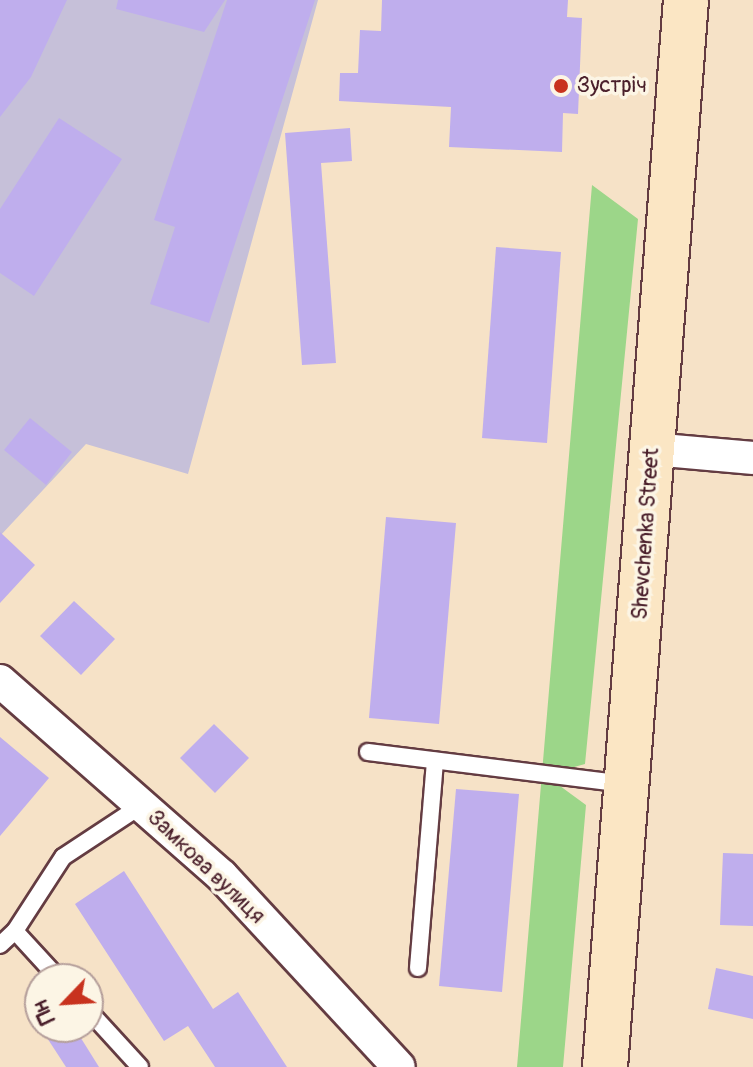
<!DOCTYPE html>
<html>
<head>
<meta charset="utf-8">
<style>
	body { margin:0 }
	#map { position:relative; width:753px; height:1067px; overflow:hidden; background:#f6e2c7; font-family:Pangolin,sans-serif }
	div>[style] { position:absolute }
	.industrial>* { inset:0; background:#c6c0d9 }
	.green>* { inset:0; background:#9cd689 }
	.building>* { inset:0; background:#bfaeed }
	.roads { filter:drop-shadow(2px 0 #643c42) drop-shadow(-2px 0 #643c42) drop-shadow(0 2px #643c42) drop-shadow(0 -2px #643c42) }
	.lane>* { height:16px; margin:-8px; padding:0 8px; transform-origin:8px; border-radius:8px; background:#fff }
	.street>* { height:32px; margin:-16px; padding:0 16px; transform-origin:16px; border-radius:16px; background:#fff }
	.secondary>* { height:44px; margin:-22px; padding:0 22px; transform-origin:22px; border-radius:22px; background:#fbe6c4 }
	.dots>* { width:22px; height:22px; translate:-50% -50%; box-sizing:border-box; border:4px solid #fcf5e5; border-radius:50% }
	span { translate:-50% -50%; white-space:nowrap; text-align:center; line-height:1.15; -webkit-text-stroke:7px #fcf5e5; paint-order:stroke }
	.poi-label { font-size:22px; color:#4a1f2b }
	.left { translate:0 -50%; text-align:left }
	.street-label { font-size:22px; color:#4a1f2b }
	.north { position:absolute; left:24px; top:963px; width:80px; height:80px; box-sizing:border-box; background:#fcf5e5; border:2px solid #b59f9b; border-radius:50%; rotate:245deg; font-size:22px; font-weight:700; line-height:32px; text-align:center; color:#4a1f2b }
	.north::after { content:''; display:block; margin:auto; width:28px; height:36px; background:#c8321e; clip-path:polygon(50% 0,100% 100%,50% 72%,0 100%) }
</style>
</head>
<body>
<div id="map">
	<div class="industrial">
		<i style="clip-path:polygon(0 0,318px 0,188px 474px,86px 444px,0 536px)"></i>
	</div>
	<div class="green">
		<i style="clip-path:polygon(592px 185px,638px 219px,585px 764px,545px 775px,586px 805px,563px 1067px,517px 1067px)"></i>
	</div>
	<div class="building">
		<i style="clip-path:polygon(0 0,67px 0,31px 77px,0 117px)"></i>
		<i style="clip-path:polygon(118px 0,225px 0,204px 32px,116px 9px)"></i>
		<i style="clip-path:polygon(227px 0,315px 0,209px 323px,150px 304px,175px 227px,154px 220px)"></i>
		<i style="clip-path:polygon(382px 0,568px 0,567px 17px,582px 18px,578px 114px,563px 113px,562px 152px,449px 147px,451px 107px,339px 101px,340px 73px,358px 73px,360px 30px,381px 31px)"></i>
		<i style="clip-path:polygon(59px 118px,122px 159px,34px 296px,0 273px,0 209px)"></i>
		<i style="clip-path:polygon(350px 128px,352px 161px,321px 163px,336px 363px,302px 365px,285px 133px)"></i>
		<i style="clip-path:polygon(496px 247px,561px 252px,547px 443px,482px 438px)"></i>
		<i style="clip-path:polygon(30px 418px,72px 452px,46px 485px,4px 450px)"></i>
		<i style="clip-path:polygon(386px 517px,456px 523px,439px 724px,369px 718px)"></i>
		<i style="clip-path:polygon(0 532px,35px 565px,0 603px)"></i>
		<i style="clip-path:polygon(74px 601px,115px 639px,81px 675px,40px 636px)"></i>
		<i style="clip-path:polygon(214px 724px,249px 758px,215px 793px,180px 758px)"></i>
		<i style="clip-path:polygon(0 737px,49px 778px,0 836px)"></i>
		<i style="clip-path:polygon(456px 789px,519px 794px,502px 992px,439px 986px)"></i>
		<i style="clip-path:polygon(723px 853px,753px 854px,753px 926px,720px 925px)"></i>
		<i style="clip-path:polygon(124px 871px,213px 1009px,238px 992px,287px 1067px,215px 1067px,188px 1026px,164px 1041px,75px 904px)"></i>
		<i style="clip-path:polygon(716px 968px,753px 976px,753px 1019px,708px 1009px)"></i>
		<i style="clip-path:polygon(40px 1027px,74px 1027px,99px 1067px,66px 1067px)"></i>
	</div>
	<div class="roads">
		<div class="lane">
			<i style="left:368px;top:752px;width:259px;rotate:7.1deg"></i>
			<i style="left:0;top:945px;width:21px;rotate:-43deg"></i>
			<i style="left:418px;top:968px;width:208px;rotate:-85.3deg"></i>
			<i style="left:59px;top:979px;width:65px;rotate:-132.5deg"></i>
			<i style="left:15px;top:931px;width:88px;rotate:-57deg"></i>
			<i style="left:63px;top:857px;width:95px;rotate:-33.4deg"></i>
			<i style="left:88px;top:1010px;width:77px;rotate:47.6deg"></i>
		</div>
		<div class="street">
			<i style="left:652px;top:449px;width:101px;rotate:5.1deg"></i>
			<i style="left:0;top:681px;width:295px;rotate:41.3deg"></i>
			<i style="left:222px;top:876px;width:260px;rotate:47.2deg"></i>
		</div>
		<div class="secondary">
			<i style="left:605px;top:1067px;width:1070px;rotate:-85.66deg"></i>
		</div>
	</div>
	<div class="dots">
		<i style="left:561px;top:86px;background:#c8321e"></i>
	</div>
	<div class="poi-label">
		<span class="left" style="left:577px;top:86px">Зустріч</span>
	</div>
	<div class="street-label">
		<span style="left:646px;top:534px;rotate:-86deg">Shevchenka Street</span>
		<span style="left:206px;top:867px;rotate:44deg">Замкова вулиця</span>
	</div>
	<div class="north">Пн</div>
</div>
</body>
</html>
